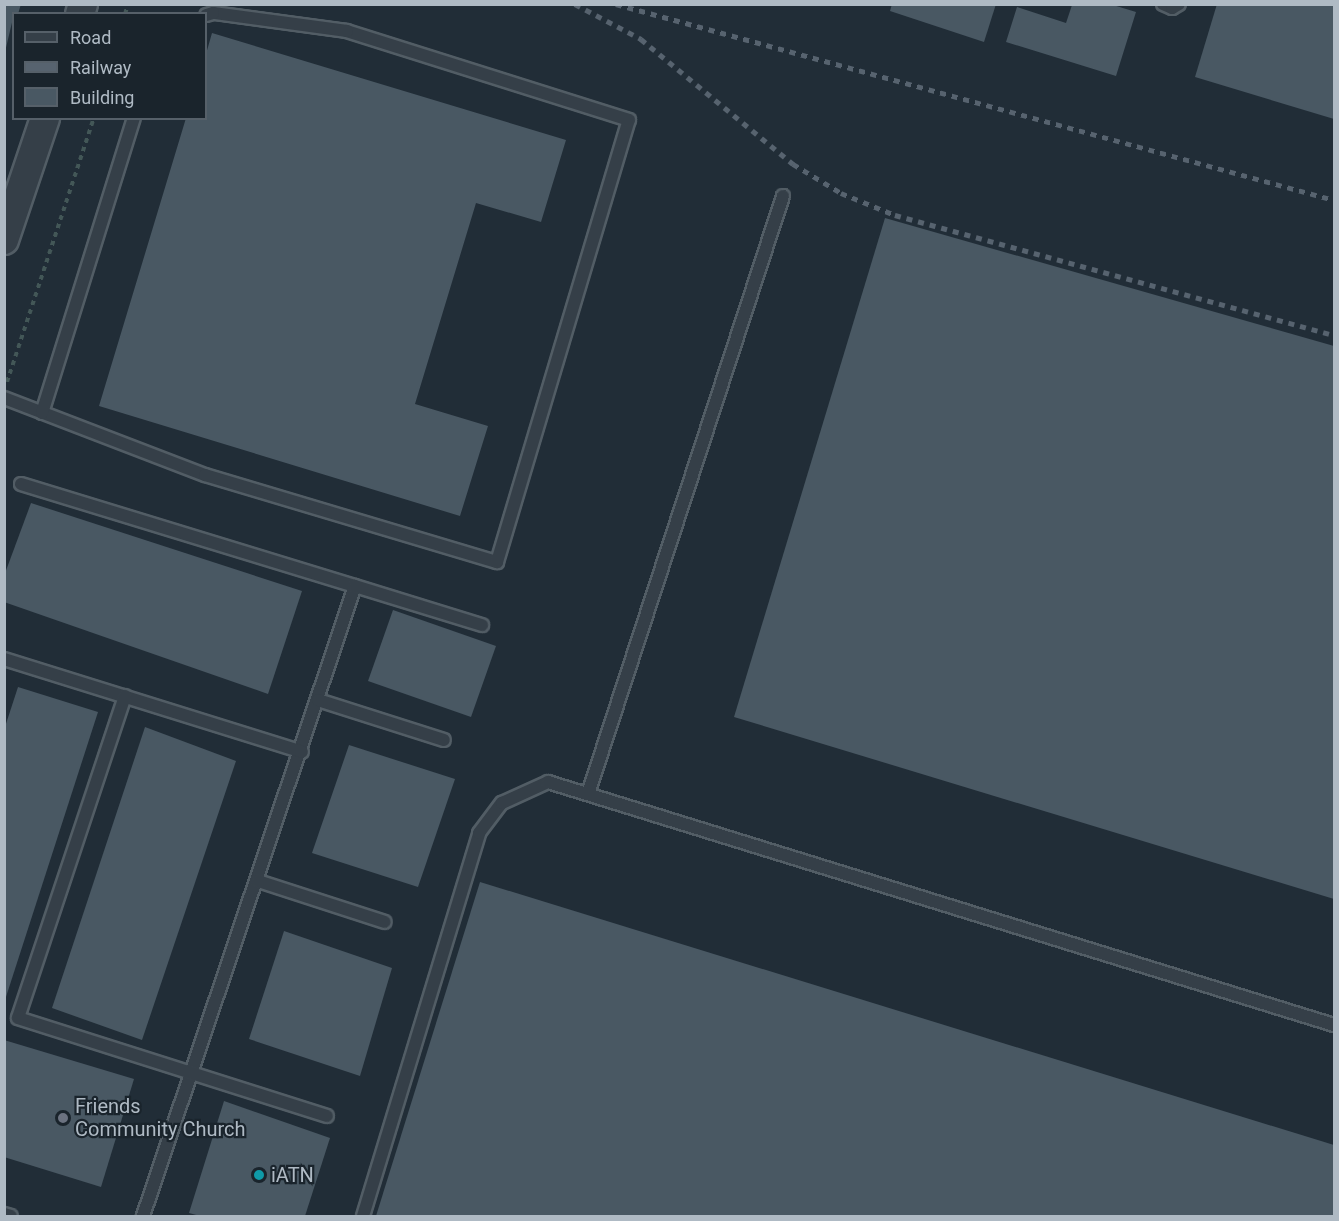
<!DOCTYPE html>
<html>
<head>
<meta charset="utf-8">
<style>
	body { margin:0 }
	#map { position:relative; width:1339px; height:1221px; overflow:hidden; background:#212d37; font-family:Roboto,sans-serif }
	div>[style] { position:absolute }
	.building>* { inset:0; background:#495863 }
	.path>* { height:4px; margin-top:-2px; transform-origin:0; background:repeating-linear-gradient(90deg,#435757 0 4.5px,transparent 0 9px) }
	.roads { filter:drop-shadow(2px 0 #525d65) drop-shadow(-2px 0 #525d65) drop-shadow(0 2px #525d65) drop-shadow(0 -2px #525d65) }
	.service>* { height:12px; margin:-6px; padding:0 6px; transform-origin:6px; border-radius:6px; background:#353f48 }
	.tertiary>* { height:28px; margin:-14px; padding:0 14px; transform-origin:14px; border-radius:14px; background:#353f48 }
	.rail>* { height:4.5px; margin-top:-2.25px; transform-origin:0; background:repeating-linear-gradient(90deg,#57636f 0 6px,transparent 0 12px) }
	.dots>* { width:16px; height:16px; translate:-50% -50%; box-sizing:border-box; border:3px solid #1a242c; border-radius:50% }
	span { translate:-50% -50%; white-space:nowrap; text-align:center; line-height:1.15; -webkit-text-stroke:4.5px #1a242c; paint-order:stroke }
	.poi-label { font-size:20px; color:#afbac4 }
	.left { translate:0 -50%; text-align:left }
	.frame { position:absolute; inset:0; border:6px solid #afbac4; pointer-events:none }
	.legend { position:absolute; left:12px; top:12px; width:195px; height:108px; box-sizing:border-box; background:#1a242c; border:2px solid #566069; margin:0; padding:8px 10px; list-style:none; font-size:18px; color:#afbac4 }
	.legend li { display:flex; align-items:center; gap:12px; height:30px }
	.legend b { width:30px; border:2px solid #566069 }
</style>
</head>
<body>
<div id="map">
	<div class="building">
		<i style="clip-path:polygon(4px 4px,21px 4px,18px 14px,14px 14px,5px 52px)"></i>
		<i style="clip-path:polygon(892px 4px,996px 4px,984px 42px,890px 11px)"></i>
		<i style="clip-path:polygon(1217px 4px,1334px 4px,1334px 119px,1195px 77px)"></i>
		<i style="clip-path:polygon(1072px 5px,1113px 5px,1136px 12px,1116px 76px,1006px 42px,1017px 7px,1066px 23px)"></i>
		<i style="clip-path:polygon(212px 33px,566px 140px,541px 222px,476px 203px,415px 404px,488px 426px,460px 516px,99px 406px,186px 118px,206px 118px,206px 54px)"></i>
		<i style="clip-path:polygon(885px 218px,1334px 346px,1334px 899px,734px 717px)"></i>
		<i style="clip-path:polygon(31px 503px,302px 591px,268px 694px,4px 602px,4px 576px)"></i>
		<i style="clip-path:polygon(393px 610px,496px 646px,471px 717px,368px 681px)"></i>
		<i style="clip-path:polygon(18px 687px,98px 712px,5px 1000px,4px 730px)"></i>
		<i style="clip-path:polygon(145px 727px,236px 761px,142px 1040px,52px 1008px)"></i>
		<i style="clip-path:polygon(349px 745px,455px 779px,418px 887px,312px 853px)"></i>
		<i style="clip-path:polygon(480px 882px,1334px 1145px,1334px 1216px,376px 1216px)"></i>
		<i style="clip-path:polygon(284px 931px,392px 968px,360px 1076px,249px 1039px)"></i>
		<i style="clip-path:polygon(4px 1040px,134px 1079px,101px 1187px,4px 1157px)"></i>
		<i style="clip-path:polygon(224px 1101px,330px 1138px,305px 1216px,200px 1216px,189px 1213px)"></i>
	</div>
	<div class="path">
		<i style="left:125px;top:14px;width:10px;rotate:-73deg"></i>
		<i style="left:7px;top:382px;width:278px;rotate:-71.8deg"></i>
	</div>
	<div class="roads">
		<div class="service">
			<i style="left:1163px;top:4px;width:10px;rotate:24deg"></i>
			<i style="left:1172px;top:8px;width:8px;rotate:-30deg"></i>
			<i style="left:4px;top:398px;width:215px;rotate:21deg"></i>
			<i style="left:205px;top:475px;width:305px;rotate:16.6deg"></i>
			<i style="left:497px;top:562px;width:461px;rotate:-73.4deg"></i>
			<i style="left:629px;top:120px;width:296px;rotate:-162.5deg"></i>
			<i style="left:347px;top:31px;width:135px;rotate:-172.3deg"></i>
			<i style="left:213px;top:13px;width:7px;rotate:164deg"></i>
			<i style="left:42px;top:413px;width:309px;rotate:-72.7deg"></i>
			<i style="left:21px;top:484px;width:349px;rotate:17deg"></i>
			<i style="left:355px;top:586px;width:665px;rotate:108.6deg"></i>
			<i style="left:355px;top:586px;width:133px;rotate:17.1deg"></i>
			<i style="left:4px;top:659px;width:312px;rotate:17.3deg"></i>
			<i style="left:125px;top:696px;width:339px;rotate:108.4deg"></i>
			<i style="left:18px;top:1018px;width:324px;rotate:17.6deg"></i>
			<i style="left:318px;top:700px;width:132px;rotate:17.6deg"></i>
			<i style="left:588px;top:794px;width:629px;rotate:-71.94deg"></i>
			<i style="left:258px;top:881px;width:133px;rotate:17.9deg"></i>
			<i style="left:4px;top:1214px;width:7px;rotate:16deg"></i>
			<i style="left:363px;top:1216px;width:400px;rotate:-73.1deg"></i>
			<i style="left:479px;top:833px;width:38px;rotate:-53deg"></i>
			<i style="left:502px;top:803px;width:51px;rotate:-24.5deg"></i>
			<i style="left:548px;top:782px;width:823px;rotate:17.18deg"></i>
		</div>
		<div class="tertiary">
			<i style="left:80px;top:14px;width:10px;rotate:-73deg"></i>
			<i style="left:4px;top:240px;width:129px;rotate:-71.4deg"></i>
		</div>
	</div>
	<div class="rail">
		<i style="left:575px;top:4px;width:75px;rotate:27.9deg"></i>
		<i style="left:641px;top:39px;width:197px;rotate:39.4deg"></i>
		<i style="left:793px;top:164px;width:56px;rotate:31.1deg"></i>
		<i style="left:841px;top:193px;width:58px;rotate:22.2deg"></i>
		<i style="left:895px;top:215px;width:455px;rotate:15.3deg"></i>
		<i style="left:616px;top:4px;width:744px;rotate:15.27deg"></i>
	</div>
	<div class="dots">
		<i style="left:63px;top:1118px;background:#6b7280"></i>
		<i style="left:259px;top:1175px;background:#0f9aa8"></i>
	</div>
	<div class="poi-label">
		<span class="left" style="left:75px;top:1118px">Friends<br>Community Church</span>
		<span class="left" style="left:271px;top:1175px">iATN</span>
	</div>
	<div class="frame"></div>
	<ul class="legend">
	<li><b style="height:8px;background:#353f48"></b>Road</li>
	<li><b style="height:8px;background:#57636f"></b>Railway</li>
	<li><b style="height:16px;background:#495863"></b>Building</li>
	</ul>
</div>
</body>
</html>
